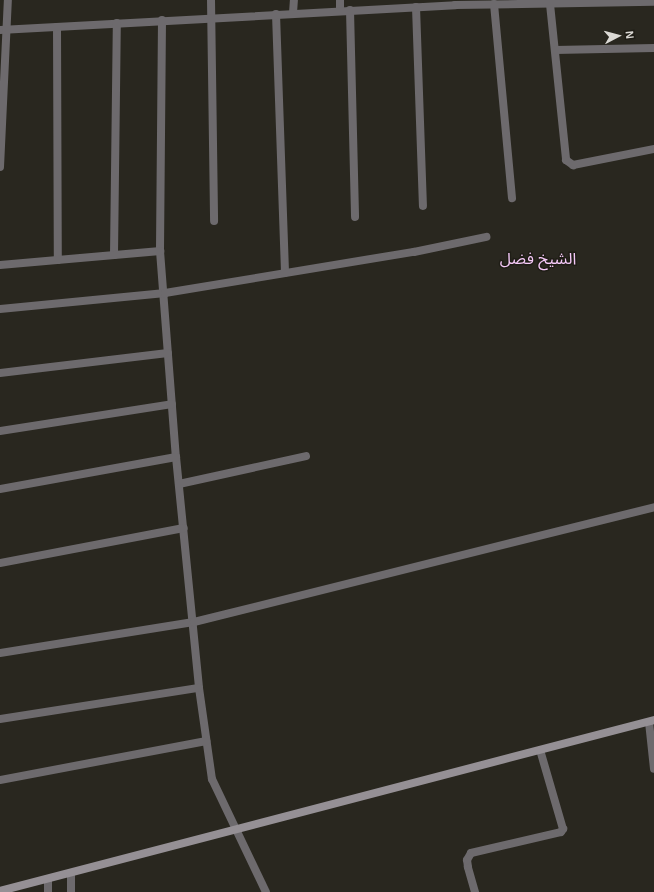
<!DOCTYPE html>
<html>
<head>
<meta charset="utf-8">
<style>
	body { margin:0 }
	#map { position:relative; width:654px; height:892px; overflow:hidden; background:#29271f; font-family:Helvetica,"Noto Sans Arabic",sans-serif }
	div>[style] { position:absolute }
	.minor>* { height:8px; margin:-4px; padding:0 4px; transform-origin:4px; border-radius:4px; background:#6d6a6d }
	.secondary>* { height:8px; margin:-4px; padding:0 4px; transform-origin:4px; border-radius:4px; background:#959095 }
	span { translate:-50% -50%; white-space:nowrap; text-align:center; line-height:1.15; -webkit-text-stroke:3px #1f1d16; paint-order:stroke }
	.quarter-label { font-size:16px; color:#f5c9f8 }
	.north { position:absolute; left:598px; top:16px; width:40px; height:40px; -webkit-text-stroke:3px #1f1d16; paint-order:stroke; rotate:84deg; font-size:11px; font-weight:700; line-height:16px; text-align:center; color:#dbd9d4 }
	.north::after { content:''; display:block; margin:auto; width:14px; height:18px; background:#dbd9d4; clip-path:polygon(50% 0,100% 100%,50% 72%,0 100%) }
</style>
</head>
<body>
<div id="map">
	<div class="minor">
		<i style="left:211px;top:0;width:221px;rotate:89.2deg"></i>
		<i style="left:494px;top:4px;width:195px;rotate:84.7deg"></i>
		<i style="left:550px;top:4px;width:157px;rotate:84.1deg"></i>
		<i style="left:566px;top:160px;width:9px;rotate:36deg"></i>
		<i style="left:573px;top:165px;width:83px;rotate:-11.2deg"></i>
		<i style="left:416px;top:7px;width:199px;rotate:88deg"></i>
		<i style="left:340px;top:10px;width:10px;rotate:-90deg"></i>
		<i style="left:350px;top:10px;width:207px;rotate:88.6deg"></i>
		<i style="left:293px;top:13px;width:13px;rotate:-86deg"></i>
		<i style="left:276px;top:14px;width:259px;rotate:88deg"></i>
		<i style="left:162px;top:20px;width:231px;rotate:90.5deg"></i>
		<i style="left:160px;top:251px;width:207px;rotate:85.6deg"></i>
		<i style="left:176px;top:457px;width:232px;rotate:84.3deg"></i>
		<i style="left:199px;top:688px;width:92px;rotate:81.9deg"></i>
		<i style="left:212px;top:779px;width:125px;rotate:64.5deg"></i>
		<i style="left:57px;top:27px;width:233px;rotate:89.8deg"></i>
		<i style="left:0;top:30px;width:456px;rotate:-3.1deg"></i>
		<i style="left:455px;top:5px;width:199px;rotate:-0.9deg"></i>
		<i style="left:555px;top:50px;width:99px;rotate:-1.2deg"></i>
		<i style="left:0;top:167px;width:167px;rotate:-87.3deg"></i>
		<i style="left:114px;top:255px;width:232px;rotate:-89.3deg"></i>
		<i style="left:0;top:265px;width:161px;rotate:-5deg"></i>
		<i style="left:0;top:309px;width:166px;rotate:-5.5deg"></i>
		<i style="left:165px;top:293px;width:252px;rotate:-9.4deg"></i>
		<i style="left:414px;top:252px;width:74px;rotate:-11.8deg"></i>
		<i style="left:0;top:373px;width:169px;rotate:-6.8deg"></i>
		<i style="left:0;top:431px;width:174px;rotate:-8.9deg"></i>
		<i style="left:179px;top:484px;width:130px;rotate:-12.4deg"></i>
		<i style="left:0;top:489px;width:179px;rotate:-10.3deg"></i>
		<i style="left:0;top:563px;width:187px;rotate:-10.8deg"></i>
		<i style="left:0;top:653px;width:196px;rotate:-9.1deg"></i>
		<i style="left:194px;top:622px;width:474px;rotate:-14deg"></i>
		<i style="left:0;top:719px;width:201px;rotate:-8.9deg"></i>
		<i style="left:649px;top:722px;width:47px;rotate:83.9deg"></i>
		<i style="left:0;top:780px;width:210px;rotate:-10.7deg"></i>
		<i style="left:71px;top:873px;width:19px;rotate:90deg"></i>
		<i style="left:48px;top:879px;width:13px;rotate:90deg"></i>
		<i style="left:475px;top:892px;width:26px;rotate:-106deg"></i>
		<i style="left:468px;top:867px;width:7px;rotate:-98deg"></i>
		<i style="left:467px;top:860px;width:8px;rotate:-60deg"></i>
		<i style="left:471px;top:853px;width:92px;rotate:-13.1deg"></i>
		<i style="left:561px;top:832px;width:4px;rotate:-56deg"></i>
		<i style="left:563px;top:829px;width:82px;rotate:-106.2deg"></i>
	</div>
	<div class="secondary">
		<i style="left:0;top:891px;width:676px;rotate:-14.65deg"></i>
	</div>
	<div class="quarter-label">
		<span style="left:538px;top:259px">الشيخ فضل</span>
	</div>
	<div class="north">N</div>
</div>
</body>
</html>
